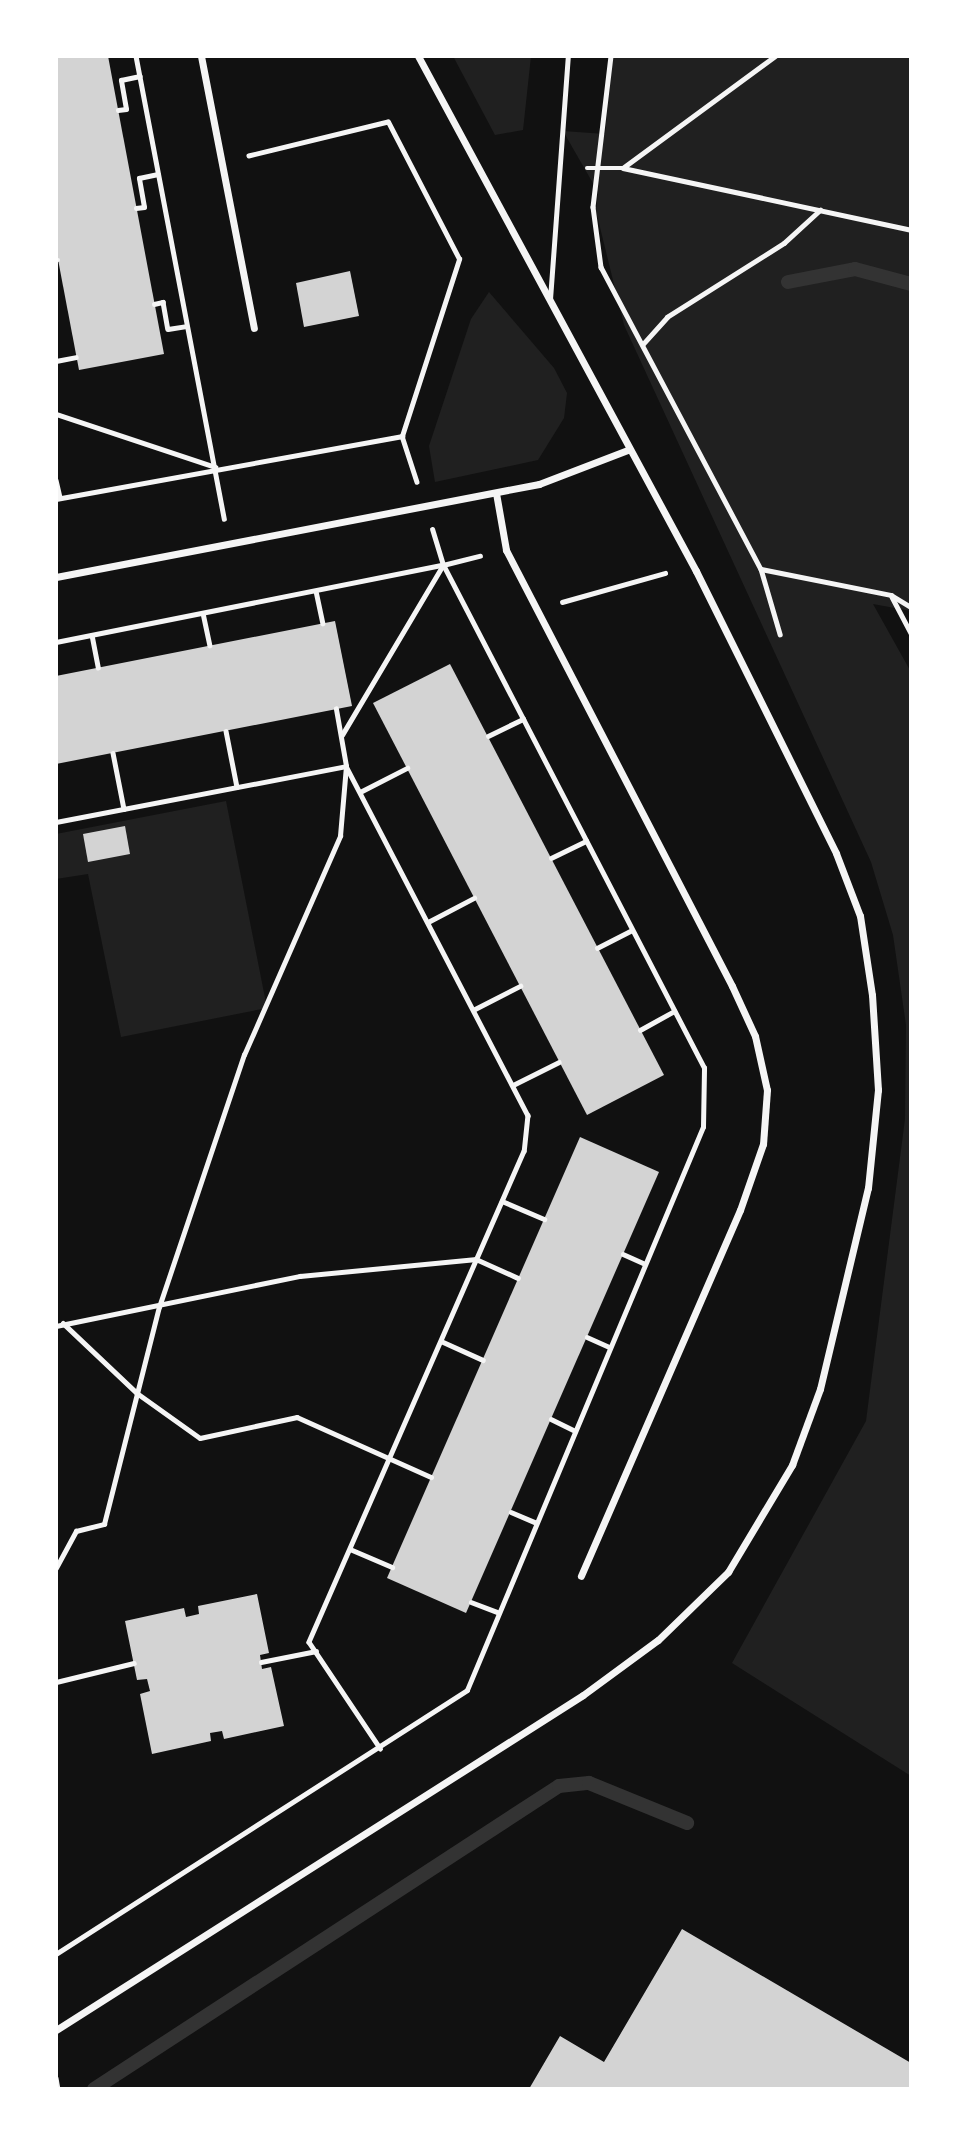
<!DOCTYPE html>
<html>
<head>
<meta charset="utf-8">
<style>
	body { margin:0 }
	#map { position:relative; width:967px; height:2145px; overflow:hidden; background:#111; font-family:Lora,serif }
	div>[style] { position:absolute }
	.green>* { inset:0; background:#202020 }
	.stream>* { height:14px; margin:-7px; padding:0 7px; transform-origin:7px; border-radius:7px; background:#333 }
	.building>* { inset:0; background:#d3d3d3 }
	.path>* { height:4.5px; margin:-2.25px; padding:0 2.25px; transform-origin:2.25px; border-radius:2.25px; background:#f5f5f5 }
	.service>* { height:5px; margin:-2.5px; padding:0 2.5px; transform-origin:2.5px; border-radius:2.5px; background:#f5f5f5 }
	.minor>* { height:7px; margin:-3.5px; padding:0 3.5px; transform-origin:3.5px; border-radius:3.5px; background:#f5f5f5 }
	span { translate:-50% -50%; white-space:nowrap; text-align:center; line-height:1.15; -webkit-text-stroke:5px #fff; paint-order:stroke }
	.frame { position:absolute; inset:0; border:58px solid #fff; pointer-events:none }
</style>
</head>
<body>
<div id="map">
	<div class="green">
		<i style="clip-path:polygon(453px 56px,531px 56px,523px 130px,495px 135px)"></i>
		<i style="clip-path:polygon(613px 56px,911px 56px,911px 611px,873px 604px,911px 672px,911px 1776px,732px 1663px,866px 1421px,905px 1119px,906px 1025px,893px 935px,871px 862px,624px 325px,596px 211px,598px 192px,563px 131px,605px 134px)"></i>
		<i style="clip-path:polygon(489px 292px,554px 368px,567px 393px,564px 418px,538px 460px,435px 482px,429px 446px,471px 319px)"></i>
		<i style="clip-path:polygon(226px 801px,267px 1008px,121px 1037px,88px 874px,56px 879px,56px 834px)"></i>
	</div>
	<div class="stream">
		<i style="left:788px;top:282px;width:68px;rotate:-11deg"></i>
		<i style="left:855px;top:269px;width:58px;rotate:15deg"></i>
		<i style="left:94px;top:2089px;width:555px;rotate:-33.09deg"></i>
		<i style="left:559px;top:1786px;width:30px;rotate:-6deg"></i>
		<i style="left:589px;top:1783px;width:106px;rotate:22.2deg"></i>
	</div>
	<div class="building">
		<i style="clip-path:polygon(56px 56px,108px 56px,164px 354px,79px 370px,56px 249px)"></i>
		<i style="clip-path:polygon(350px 271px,359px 316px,304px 327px,296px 283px)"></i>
		<i style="clip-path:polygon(335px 621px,352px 706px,56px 764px,56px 676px)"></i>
		<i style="clip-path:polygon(450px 664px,664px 1075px,587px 1115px,373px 703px)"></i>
		<i style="clip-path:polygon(125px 826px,130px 854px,88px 862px,83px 834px)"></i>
		<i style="clip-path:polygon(580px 1137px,659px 1172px,466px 1613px,387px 1578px)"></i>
		<i style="clip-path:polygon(257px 1594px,269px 1653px,260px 1655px,262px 1669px,271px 1667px,284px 1726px,224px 1739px,222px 1731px,210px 1733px,211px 1741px,152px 1754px,140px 1694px,150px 1691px,147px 1679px,137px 1680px,125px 1621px,184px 1608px,186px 1617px,199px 1614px,198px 1606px)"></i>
		<i style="clip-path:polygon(682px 1929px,911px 2063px,911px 2089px,529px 2089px,560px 2036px,604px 2062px)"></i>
	</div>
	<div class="path">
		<i style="left:136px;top:56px;width:471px;rotate:79.2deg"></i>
		<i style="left:611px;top:56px;width:152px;rotate:96.8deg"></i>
		<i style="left:593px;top:207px;width:61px;rotate:82.4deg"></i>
		<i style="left:601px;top:267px;width:342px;rotate:62.1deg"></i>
		<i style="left:761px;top:569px;width:68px;rotate:73.7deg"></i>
		<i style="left:118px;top:110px;width:8px;rotate:-7deg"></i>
		<i style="left:126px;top:109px;width:29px;rotate:-100deg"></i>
		<i style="left:121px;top:80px;width:19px;rotate:-12deg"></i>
		<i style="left:624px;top:167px;width:187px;rotate:-36.3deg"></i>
		<i style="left:587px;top:168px;width:36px"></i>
		<i style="left:623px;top:168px;width:295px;rotate:12.1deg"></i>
		<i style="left:136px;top:208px;width:8px;rotate:-7deg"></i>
		<i style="left:144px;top:207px;width:29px;rotate:-100deg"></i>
		<i style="left:139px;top:178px;width:19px;rotate:-12deg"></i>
		<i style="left:56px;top:260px;width:2px"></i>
		<i style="left:154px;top:304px;width:9px;rotate:-13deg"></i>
		<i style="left:163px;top:302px;width:27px;rotate:80deg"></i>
		<i style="left:168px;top:329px;width:18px;rotate:-9deg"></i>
		<i style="left:643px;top:344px;width:36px;rotate:-48deg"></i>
		<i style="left:667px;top:317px;width:138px;rotate:-32.3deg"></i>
		<i style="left:784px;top:243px;width:49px;rotate:-42.5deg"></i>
		<i style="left:56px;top:361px;width:20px;rotate:-11deg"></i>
		<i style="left:56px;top:414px;width:168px;rotate:18.4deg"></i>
		<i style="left:402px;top:436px;width:48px;rotate:71.9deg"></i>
		<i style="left:56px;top:480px;width:18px;rotate:77deg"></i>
		<i style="left:56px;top:499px;width:352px;rotate:-10.3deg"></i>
		<i style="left:402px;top:436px;width:186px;rotate:-72.1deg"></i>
		<i style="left:459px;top:259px;width:154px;rotate:-117.4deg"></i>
		<i style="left:388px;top:122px;width:143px;rotate:166.3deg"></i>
		<i style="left:761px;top:569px;width:133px;rotate:11.3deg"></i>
		<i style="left:891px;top:595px;width:23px;rotate:31deg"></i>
		<i style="left:316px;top:591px;width:33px;rotate:78deg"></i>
		<i style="left:892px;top:597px;width:41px;rotate:62.2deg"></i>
		<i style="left:562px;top:602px;width:107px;rotate:-15.7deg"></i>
		<i style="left:203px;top:613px;width:33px;rotate:78deg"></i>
		<i style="left:92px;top:635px;width:33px;rotate:79deg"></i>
		<i style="left:56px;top:642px;width:395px;rotate:-11.3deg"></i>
		<i style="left:443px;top:565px;width:37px;rotate:-107deg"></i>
		<i style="left:226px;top:731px;width:57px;rotate:78.9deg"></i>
		<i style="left:342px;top:735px;width:198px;rotate:-59.3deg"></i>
		<i style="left:443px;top:565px;width:38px;rotate:-14deg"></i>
		<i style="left:488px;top:736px;width:39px;rotate:-26deg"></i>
		<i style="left:113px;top:753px;width:57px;rotate:78.9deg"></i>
		<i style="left:346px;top:766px;width:394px;rotate:62.5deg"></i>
		<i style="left:528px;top:1115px;width:36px;rotate:96deg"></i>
		<i style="left:524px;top:1151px;width:536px;rotate:113.65deg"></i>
		<i style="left:309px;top:1642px;width:128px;rotate:56.2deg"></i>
		<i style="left:360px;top:792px;width:53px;rotate:-27.1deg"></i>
		<i style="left:56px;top:822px;width:295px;rotate:-10.9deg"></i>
		<i style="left:551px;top:858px;width:39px;rotate:-26deg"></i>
		<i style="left:428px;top:922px;width:52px;rotate:-27.6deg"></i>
		<i style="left:597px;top:948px;width:39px;rotate:-27deg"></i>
		<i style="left:473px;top:1010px;width:53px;rotate:-27.1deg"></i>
		<i style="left:640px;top:1030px;width:39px;rotate:-29deg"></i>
		<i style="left:513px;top:1085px;width:51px;rotate:-26.6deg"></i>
		<i style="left:502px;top:1201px;width:46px;rotate:23.2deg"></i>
		<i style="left:623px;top:1254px;width:24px;rotate:24deg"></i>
		<i style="left:63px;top:1323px;width:102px;rotate:43.4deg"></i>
		<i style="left:137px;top:1393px;width:77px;rotate:35.5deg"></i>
		<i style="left:200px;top:1438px;width:99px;rotate:-12.2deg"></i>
		<i style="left:297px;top:1417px;width:147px;rotate:24.1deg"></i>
		<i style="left:56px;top:1326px;width:249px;rotate:-11.6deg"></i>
		<i style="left:300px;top:1276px;width:177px;rotate:-5.5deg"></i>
		<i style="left:476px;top:1259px;width:46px;rotate:24.3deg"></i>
		<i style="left:587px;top:1337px;width:24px;rotate:24deg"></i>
		<i style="left:441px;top:1341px;width:46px;rotate:24.3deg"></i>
		<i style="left:551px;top:1419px;width:25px;rotate:26deg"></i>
		<i style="left:511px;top:1512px;width:26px;rotate:23deg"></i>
		<i style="left:350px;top:1549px;width:46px;rotate:23.2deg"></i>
		<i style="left:56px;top:1568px;width:42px;rotate:-61.6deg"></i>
		<i style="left:76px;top:1531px;width:29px;rotate:-14deg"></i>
		<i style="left:104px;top:1524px;width:224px;rotate:-75.8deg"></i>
		<i style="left:159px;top:1307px;width:266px;rotate:-71.4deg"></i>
		<i style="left:244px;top:1055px;width:239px;rotate:-66.3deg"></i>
		<i style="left:340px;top:836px;width:70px;rotate:-85.1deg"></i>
		<i style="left:346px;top:766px;width:58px;rotate:-100deg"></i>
		<i style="left:471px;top:1602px;width:28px;rotate:21deg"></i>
		<i style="left:261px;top:1662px;width:56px;rotate:-11.3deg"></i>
		<i style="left:56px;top:1954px;width:488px;rotate:-32.7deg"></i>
		<i style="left:467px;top:1690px;width:610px;rotate:-67.26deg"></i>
		<i style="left:703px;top:1127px;width:59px;rotate:-89deg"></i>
		<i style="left:704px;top:1068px;width:567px;rotate:-117.42deg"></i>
		<i style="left:56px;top:2078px;width:11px;rotate:80deg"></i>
	</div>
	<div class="service">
		<i style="left:550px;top:299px;width:244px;rotate:-85.8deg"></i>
		<i style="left:56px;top:1682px;width:80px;rotate:-13.7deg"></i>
	</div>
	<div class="minor">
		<i style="left:201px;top:56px;width:277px;rotate:79deg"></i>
		<i style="left:496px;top:493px;width:58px;rotate:80deg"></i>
		<i style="left:506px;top:550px;width:491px;rotate:62.6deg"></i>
		<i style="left:732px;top:986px;width:55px;rotate:65.3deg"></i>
		<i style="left:755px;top:1036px;width:55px;rotate:77.5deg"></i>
		<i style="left:767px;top:1090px;width:54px;rotate:94.2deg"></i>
		<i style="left:763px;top:1144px;width:70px;rotate:109.2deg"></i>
		<i style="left:740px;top:1210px;width:399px;rotate:113.5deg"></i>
		<i style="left:56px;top:577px;width:492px;rotate:-10.9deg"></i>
		<i style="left:539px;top:484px;width:97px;rotate:-21deg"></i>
		<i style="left:56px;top:2030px;width:624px;rotate:-32.44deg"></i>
		<i style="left:583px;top:1695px;width:93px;rotate:-36.3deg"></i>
		<i style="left:658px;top:1640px;width:98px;rotate:-44.2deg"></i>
		<i style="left:728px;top:1572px;width:125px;rotate:-59.1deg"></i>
		<i style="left:792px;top:1465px;width:81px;rotate:-69.8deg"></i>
		<i style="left:820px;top:1389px;width:207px;rotate:-76.6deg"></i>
		<i style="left:868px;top:1188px;width:99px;rotate:-84.2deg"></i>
		<i style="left:878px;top:1090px;width:95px;rotate:-93.6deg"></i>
		<i style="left:872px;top:995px;width:80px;rotate:-98.6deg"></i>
		<i style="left:860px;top:916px;width:67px;rotate:-110.9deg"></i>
		<i style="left:836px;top:853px;width:315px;rotate:-116.4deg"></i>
		<i style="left:696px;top:571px;width:585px;rotate:-118.36deg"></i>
	</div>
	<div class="frame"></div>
</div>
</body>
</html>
